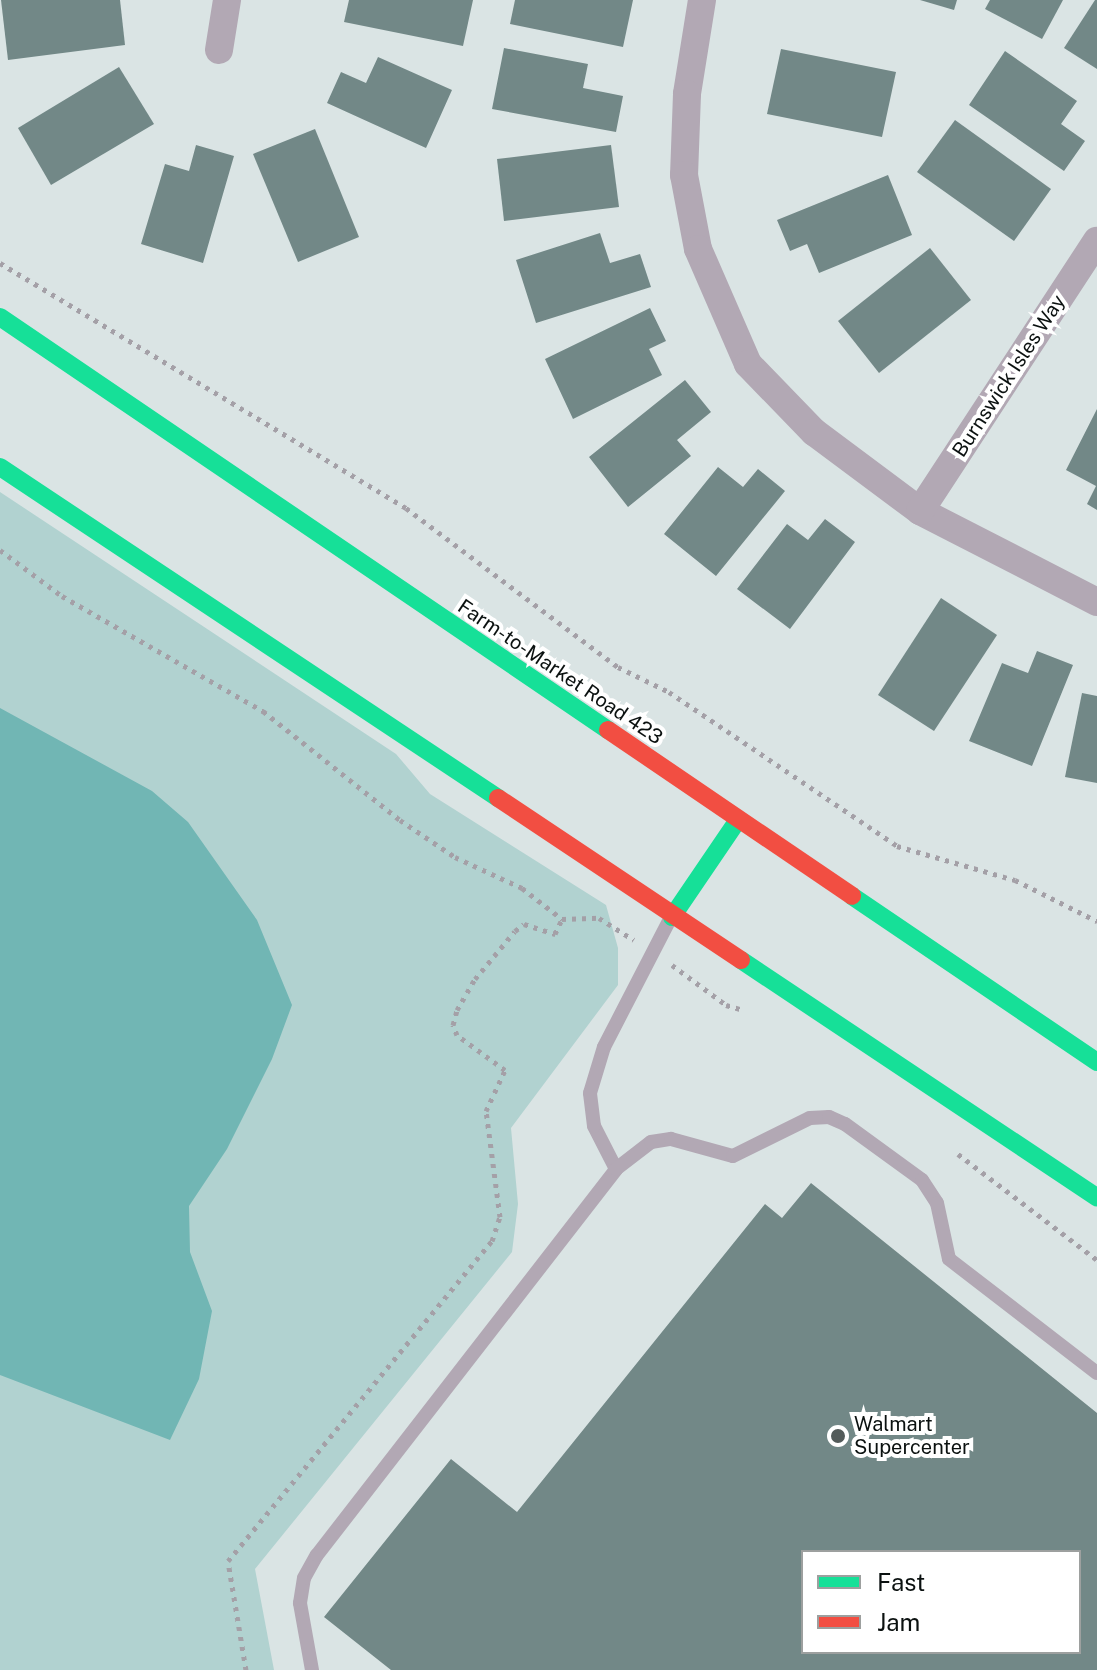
<!DOCTYPE html>
<html>
<head>
<meta charset="utf-8">
<style>
	body { margin:0 }
	#map { position:relative; width:1097px; height:1670px; overflow:hidden; background:#dae4e4; font-family:"Public Sans",sans-serif }
	div>[style] { position:absolute }
	.green>* { inset:0; background:#b1d2d0 }
	.water>* { inset:0; background:#71b6b4 }
	.building>* { inset:0; background:#728887 }
	.path>* { height:5px; margin-top:-2.5px; transform-origin:0; background:repeating-linear-gradient(90deg,#a4a0a7 0 4px,transparent 0 10px) }
	.lane>* { height:14px; margin:-7px; padding:0 7px; transform-origin:7px; border-radius:7px; background:#b2a8b4 }
	.street>* { height:28px; margin:-14px; padding:0 14px; transform-origin:14px; border-radius:14px; background:#b2a8b4 }
	.fast>* { height:18px; margin:-9px; padding:0 9px; transform-origin:9px; border-radius:9px; background:#16e098 }
	.jam>* { height:18px; margin:-9px; padding:0 9px; transform-origin:9px; border-radius:9px; background:#f24e42 }
	.dots>* { width:22px; height:22px; translate:-50% -50%; box-sizing:border-box; border:4px solid #fff; border-radius:50% }
	span { translate:-50% -50%; white-space:nowrap; text-align:center; line-height:1.15; -webkit-text-stroke:8px #fff; paint-order:stroke }
	.street-label { font-size:20px; color:#0b1110 }
	.poi-label { font-size:20px; color:#0b1110 }
	.left { translate:0 -50%; text-align:left }
	.legend { position:absolute; left:801px; top:1550px; width:280px; height:104px; box-sizing:border-box; background:#fff; border:2px solid #9da09f; margin:0; padding:10px 14px; list-style:none; font-size:24px; color:#0b1110 }
	.legend li { display:flex; align-items:center; gap:16px; height:40px }
	.legend b { width:40px; border:2px solid #9da09f }
</style>
</head>
<body>
<div id="map">
	<div class="green">
		<i style="clip-path:polygon(0 492px,396px 754px,430px 794px,606px 905px,618px 948px,618px 985px,511px 1128px,518px 1204px,512px 1252px,255px 1569px,274px 1670px,0 1670px)"></i>
	</div>
	<div class="water">
		<i style="clip-path:polygon(0 708px,152px 791px,188px 822px,257px 920px,292px 1005px,272px 1059px,227px 1149px,189px 1206px,190px 1252px,212px 1311px,199px 1379px,170px 1440px,0 1375px)"></i>
	</div>
	<div class="building">
		<i style="clip-path:polygon(1px 0,120px 0,125px 45px,8px 60px)"></i>
		<i style="clip-path:polygon(349px 0,473px 0,463px 46px,344px 22px)"></i>
		<i style="clip-path:polygon(515px 0,633px 0,623px 47px,510px 24px)"></i>
		<i style="clip-path:polygon(920px 0,957px 0,954px 10px)"></i>
		<i style="clip-path:polygon(990px 0,1063px 0,1042px 39px,985px 9px)"></i>
		<i style="clip-path:polygon(1095px 0,1097px 0,1097px 69px,1064px 48px)"></i>
		<i style="clip-path:polygon(504px 48px,588px 64px,583px 88px,623px 96px,616px 132px,492px 109px)"></i>
		<i style="clip-path:polygon(781px 49px,896px 72px,882px 137px,767px 114px)"></i>
		<i style="clip-path:polygon(1005px 51px,1077px 101px,1061px 124px,1085px 141px,1064px 171px,969px 105px)"></i>
		<i style="clip-path:polygon(378px 57px,452px 90px,426px 148px,327px 103px,341px 72px,366px 83px)"></i>
		<i style="clip-path:polygon(119px 67px,154px 124px,51px 185px,18px 128px)"></i>
		<i style="clip-path:polygon(955px 120px,1051px 189px,1014px 241px,917px 172px)"></i>
		<i style="clip-path:polygon(315px 129px,359px 237px,298px 262px,253px 154px)"></i>
		<i style="clip-path:polygon(196px 145px,234px 156px,203px 263px,141px 244px,165px 164px,189px 171px)"></i>
		<i style="clip-path:polygon(611px 145px,619px 207px,504px 221px,497px 159px)"></i>
		<i style="clip-path:polygon(888px 175px,912px 235px,819px 273px,807px 244px,790px 251px,777px 220px)"></i>
		<i style="clip-path:polygon(600px 233px,610px 263px,640px 254px,651px 287px,536px 323px,516px 260px)"></i>
		<i style="clip-path:polygon(930px 248px,971px 300px,879px 373px,838px 321px)"></i>
		<i style="clip-path:polygon(650px 308px,666px 341px,649px 349px,662px 375px,573px 419px,545px 359px)"></i>
		<i style="clip-path:polygon(685px 380px,711px 412px,677px 440px,691px 456px,628px 507px,589px 457px)"></i>
		<i style="clip-path:polygon(1097px 409px,1097px 510px,1087px 504px,1096px 486px,1066px 470px)"></i>
		<i style="clip-path:polygon(718px 467px,743px 487px,758px 469px,785px 491px,716px 576px,664px 534px)"></i>
		<i style="clip-path:polygon(825px 519px,855px 542px,790px 629px,737px 589px,787px 524px,808px 540px)"></i>
		<i style="clip-path:polygon(941px 598px,997px 635px,934px 731px,878px 695px)"></i>
		<i style="clip-path:polygon(1037px 651px,1073px 665px,1032px 766px,969px 741px,1002px 663px,1028px 673px)"></i>
		<i style="clip-path:polygon(1082px 693px,1097px 696px,1097px 783px,1065px 777px)"></i>
		<i style="clip-path:polygon(evenodd,811px 1183px,1097px 1413px,1097px 1670px,391px 1670px,324px 1617px,451px 1459px,517px 1512px,765px 1204px,782px 1218px,811px 1183px,803px 1552px,1079px 1552px,1079px 1652px,803px 1652px,803px 1552px)"></i>
	</div>
	<div class="path">
		<i style="left:0;top:263px;width:474px;rotate:31.1deg"></i>
		<i style="left:406px;top:508px;width:265px;rotate:36.9deg"></i>
		<i style="left:618px;top:667px;width:57px;rotate:26.1deg"></i>
		<i style="left:669px;top:692px;width:275px;rotate:34deg"></i>
		<i style="left:897px;top:846px;width:123px;rotate:16.1deg"></i>
		<i style="left:1015px;top:880px;width:92px;rotate:26.6deg"></i>
		<i style="left:0;top:550px;width:77px;rotate:36.6deg"></i>
		<i style="left:62px;top:596px;width:232px;rotate:29.8deg"></i>
		<i style="left:263px;top:711px;width:175px;rotate:38.5deg"></i>
		<i style="left:400px;top:820px;width:66px;rotate:33.9deg"></i>
		<i style="left:455px;top:857px;width:74px;rotate:24.8deg"></i>
		<i style="left:522px;top:888px;width:51px;rotate:37.8deg"></i>
		<i style="left:562px;top:919px;width:37px;rotate:-2deg"></i>
		<i style="left:599px;top:918px;width:41px;rotate:32.2deg"></i>
		<i style="left:672px;top:965px;width:67px;rotate:36.5deg"></i>
		<i style="left:726px;top:1005px;width:15px;rotate:16deg"></i>
		<i style="left:958px;top:1154px;width:175px;rotate:37.3deg"></i>
		<i style="left:246px;top:1670px;width:110px;rotate:-99.4deg"></i>
		<i style="left:228px;top:1561px;width:415px;rotate:-50.5deg"></i>
		<i style="left:492px;top:1241px;width:25px;rotate:-72deg"></i>
		<i style="left:500px;top:1217px;width:107px;rotate:-97.5deg"></i>
		<i style="left:486px;top:1111px;width:45px;rotate:-65.1deg"></i>
		<i style="left:505px;top:1070px;width:59px;rotate:-143.9deg"></i>
		<i style="left:457px;top:1035px;width:11px;rotate:-112deg"></i>
		<i style="left:453px;top:1025px;width:16px;rotate:-75deg"></i>
		<i style="left:457px;top:1010px;width:36px;rotate:-60deg"></i>
		<i style="left:475px;top:979px;width:62px;rotate:-50.2deg"></i>
		<i style="left:515px;top:931px;width:11px;rotate:-38deg"></i>
		<i style="left:524px;top:924px;width:33px;rotate:18deg"></i>
		<i style="left:555px;top:934px;width:17px;rotate:-65deg"></i>
	</div>
	<div class="lane">
		<i style="left:616px;top:1169px;width:48px;rotate:-117.1deg"></i>
		<i style="left:594px;top:1126px;width:33px;rotate:-97deg"></i>
		<i style="left:590px;top:1093px;width:48px;rotate:-73.1deg"></i>
		<i style="left:604px;top:1047px;width:142px;rotate:-62.7deg"></i>
		<i style="left:312px;top:1670px;width:68px;rotate:-100.2deg"></i>
		<i style="left:300px;top:1603px;width:25px;rotate:-81deg"></i>
		<i style="left:304px;top:1578px;width:26px;rotate:-61deg"></i>
		<i style="left:317px;top:1555px;width:488px;rotate:-52.2deg"></i>
		<i style="left:616px;top:1169px;width:44px;rotate:-37.6deg"></i>
		<i style="left:651px;top:1142px;width:20px;rotate:-9deg"></i>
		<i style="left:671px;top:1139px;width:64px;rotate:15.3deg"></i>
		<i style="left:733px;top:1156px;width:86px;rotate:-26.3deg"></i>
		<i style="left:810px;top:1118px;width:19px;rotate:-3deg"></i>
		<i style="left:829px;top:1117px;width:17px;rotate:24deg"></i>
		<i style="left:845px;top:1124px;width:95px;rotate:36deg"></i>
		<i style="left:922px;top:1180px;width:27px;rotate:57deg"></i>
		<i style="left:937px;top:1203px;width:57px;rotate:77.9deg"></i>
		<i style="left:949px;top:1259px;width:187px;rotate:37.6deg"></i>
	</div>
	<div class="street">
		<i style="left:702px;top:0;width:95px;rotate:99.1deg"></i>
		<i style="left:687px;top:94px;width:81px;rotate:92.1deg"></i>
		<i style="left:684px;top:175px;width:75px;rotate:79.3deg"></i>
		<i style="left:698px;top:249px;width:125px;rotate:66.5deg"></i>
		<i style="left:748px;top:364px;width:95px;rotate:45.9deg"></i>
		<i style="left:814px;top:432px;width:132px;rotate:36.7deg"></i>
		<i style="left:920px;top:511px;width:199px;rotate:27.2deg"></i>
		<i style="left:219px;top:50px;width:51px;rotate:-80.9deg"></i>
		<i style="left:920px;top:511px;width:323px;rotate:-56.8deg"></i>
	</div>
	<div class="fast">
		<i style="left:0;top:317px;width:735px;rotate:34.19deg"></i>
		<i style="left:0;top:467px;width:598px;rotate:33.61deg"></i>
		<i style="left:852px;top:896px;width:296px;rotate:34.1deg"></i>
		<i style="left:672px;top:917px;width:117px;rotate:-55.8deg"></i>
		<i style="left:741px;top:960px;width:428px;rotate:33.7deg"></i>
	</div>
	<div class="jam">
		<i style="left:608px;top:730px;width:295px;rotate:34.2deg"></i>
		<i style="left:498px;top:798px;width:292px;rotate:33.7deg"></i>
	</div>
	<div class="dots">
		<i style="left:838px;top:1436px;background:#535b5a"></i>
	</div>
	<div class="street-label">
		<span style="left:1009px;top:376px;rotate:-57deg">Burnswick Isles Way</span>
		<span style="left:560px;top:672px;rotate:34deg">Farm-to-Market Road 423</span>
	</div>
	<div class="poi-label">
		<span class="left" style="left:854px;top:1436px">Walmart<br>Supercenter</span>
	</div>
	<ul class="legend">
	<li><b style="height:10px;background:#16e098"></b>Fast</li>
	<li><b style="height:10px;background:#f24e42"></b>Jam</li>
	</ul>
</div>
</body>
</html>
